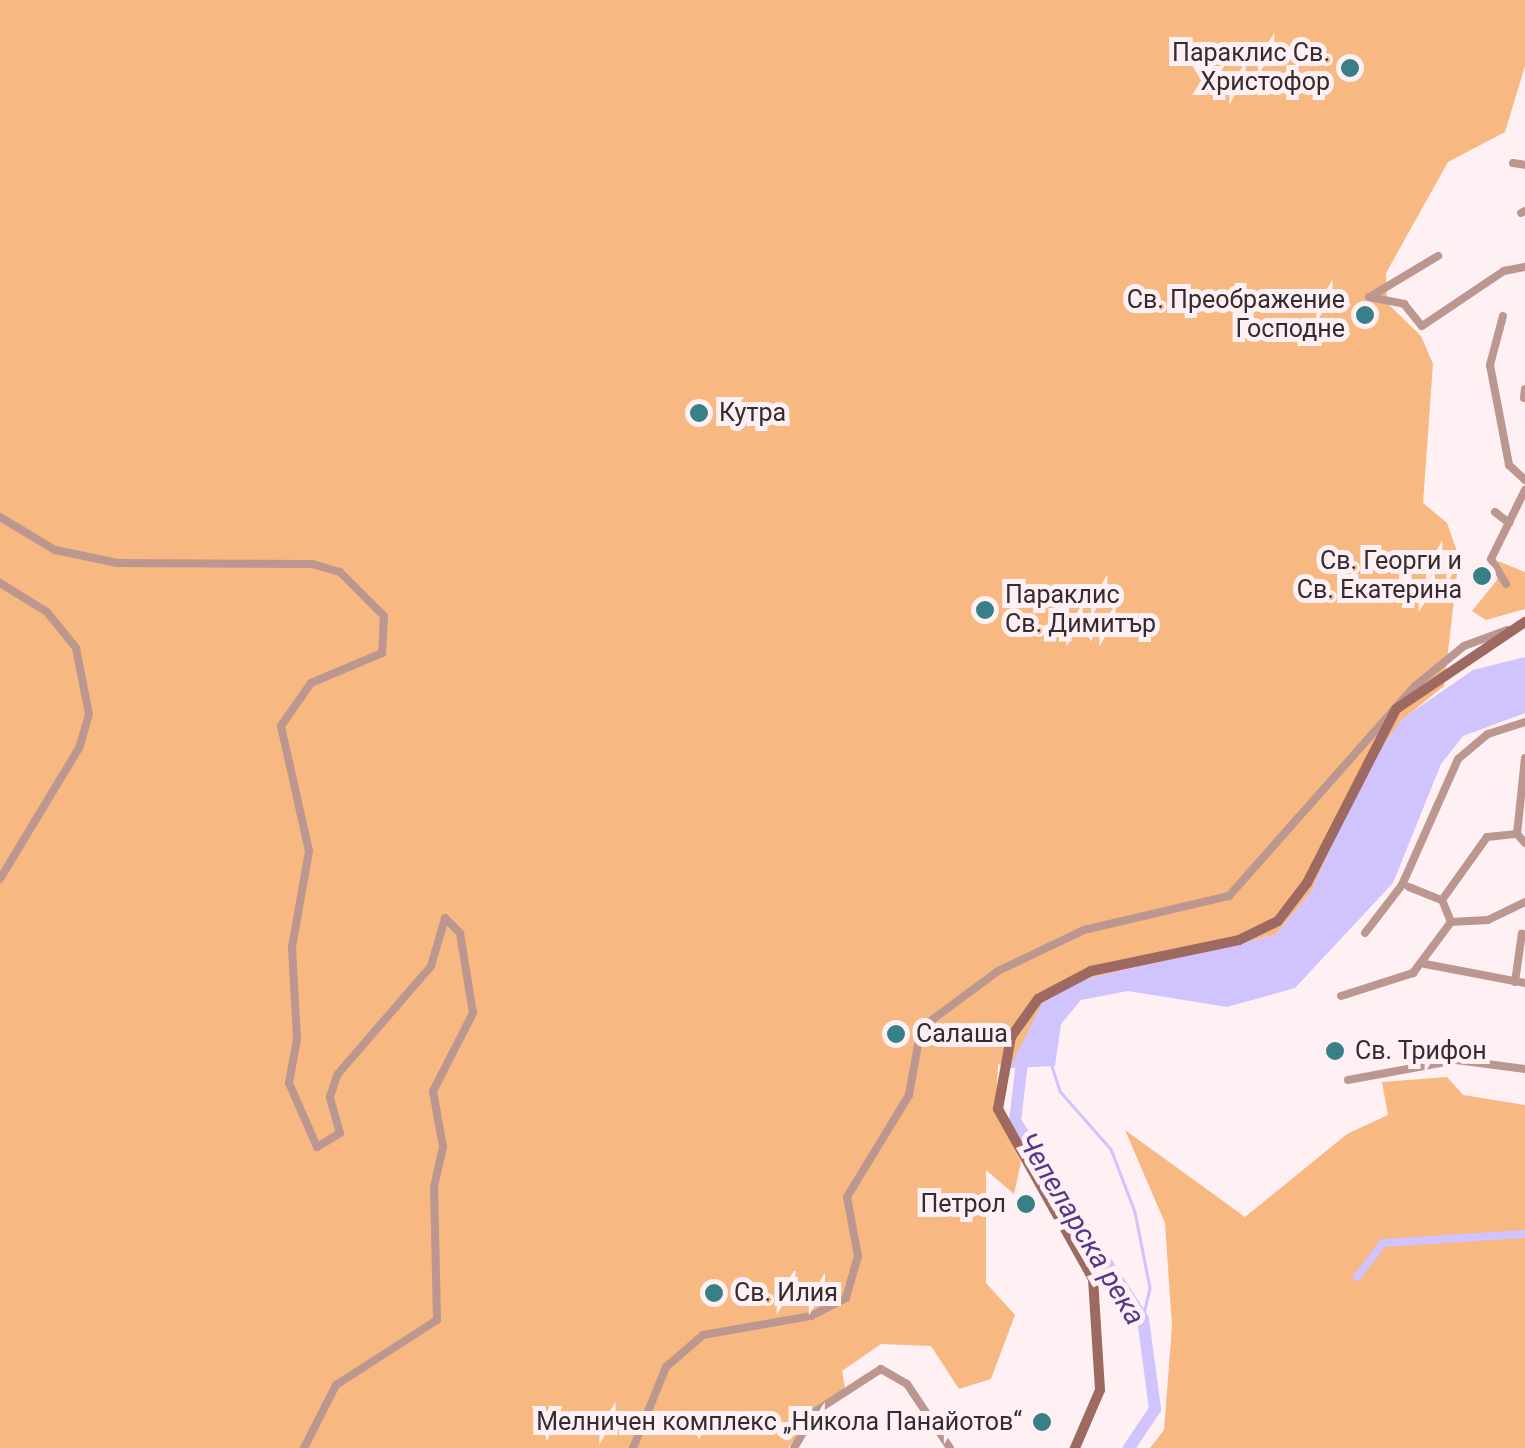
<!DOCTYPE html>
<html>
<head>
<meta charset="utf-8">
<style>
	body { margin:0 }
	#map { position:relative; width:1525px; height:1448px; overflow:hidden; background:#fff0f4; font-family:Roboto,sans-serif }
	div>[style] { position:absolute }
	.green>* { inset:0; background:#f7b881 }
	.water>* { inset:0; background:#d1c3fe }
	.stream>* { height:2.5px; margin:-1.25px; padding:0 1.25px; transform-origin:1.25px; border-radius:1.25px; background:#d1c3fe }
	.canal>* { height:8px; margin:-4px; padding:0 4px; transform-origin:4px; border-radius:4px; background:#d1c3fe }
	.river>* { height:12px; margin:-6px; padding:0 6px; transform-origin:6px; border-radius:6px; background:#d1c3fe }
	.minor>* { height:8px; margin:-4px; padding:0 4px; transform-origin:4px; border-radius:4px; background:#bc9790 }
	.secondary>* { height:10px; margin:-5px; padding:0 5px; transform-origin:5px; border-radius:5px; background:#9e6960 }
	.dots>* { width:28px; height:28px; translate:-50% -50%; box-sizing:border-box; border:5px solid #fff0f4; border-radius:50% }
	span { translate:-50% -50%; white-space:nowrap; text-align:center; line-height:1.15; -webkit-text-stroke:10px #fff0f4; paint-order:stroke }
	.poi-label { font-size:25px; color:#352c2f }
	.right { translate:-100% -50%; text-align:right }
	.left { translate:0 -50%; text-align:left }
	.water-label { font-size:28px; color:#53378a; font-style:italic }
</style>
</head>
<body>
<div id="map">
	<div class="green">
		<i style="clip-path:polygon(0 0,1525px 0,1525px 66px,1505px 132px,1448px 162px,1386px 273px,1387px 303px,1421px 336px,1433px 364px,1423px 503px,1447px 523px,1459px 557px,1444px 686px,1402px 720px,1366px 769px,1311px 892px,1275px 935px,1072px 982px,1010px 1068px,998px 1064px,996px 1108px,1021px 1162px,1014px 1194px,986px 1170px,986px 1283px,1015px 1315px,991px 1379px,959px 1389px,931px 1346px,881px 1344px,842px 1371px,845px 1387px,788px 1448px,0 1448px)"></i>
		<i style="clip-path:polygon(1498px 561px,1525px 572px,1525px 609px,1486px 620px,1472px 611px,1497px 580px)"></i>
		<i style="clip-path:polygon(1447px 1077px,1463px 1095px,1525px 1105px,1525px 1448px,1150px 1448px,1164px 1430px,1172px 1326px,1165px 1223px,1125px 1130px,1245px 1217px,1347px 1134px,1388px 1115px,1382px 1082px)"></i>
	</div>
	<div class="water">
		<i style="clip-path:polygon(1525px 657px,1525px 713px,1463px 736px,1441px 764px,1393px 883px,1295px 988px,1227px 1007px,1128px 991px,1081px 1000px,1061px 1024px,1055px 1066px,1010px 1068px,1044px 999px,1072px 982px,1275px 935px,1311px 892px,1366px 769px,1402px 719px,1473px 670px)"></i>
	</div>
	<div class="stream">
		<i style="left:1051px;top:1063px;width:29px;rotate:72deg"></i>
		<i style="left:1060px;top:1091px;width:77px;rotate:48.7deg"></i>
		<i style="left:1111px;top:1149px;width:67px;rotate:69.1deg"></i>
		<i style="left:1135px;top:1212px;width:77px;rotate:78.8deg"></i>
		<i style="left:1150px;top:1288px;width:32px;rotate:103deg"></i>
	</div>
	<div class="canal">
		<i style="left:1357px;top:1277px;width:43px;rotate:-52.6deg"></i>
		<i style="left:1383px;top:1243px;width:142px;rotate:-3.6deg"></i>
	</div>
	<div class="river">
		<i style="left:1023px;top:1054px;width:67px;rotate:96.8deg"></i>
		<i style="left:1015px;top:1121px;width:236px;rotate:57.1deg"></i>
		<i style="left:1143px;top:1319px;width:91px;rotate:82.4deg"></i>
		<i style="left:1155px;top:1409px;width:47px;rotate:123.7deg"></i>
	</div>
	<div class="minor">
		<i style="left:1513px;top:163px;width:12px;rotate:9deg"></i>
		<i style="left:1521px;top:213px;width:4px;rotate:-27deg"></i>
		<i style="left:1373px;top:295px;width:76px;rotate:-31deg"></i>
		<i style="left:1369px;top:297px;width:36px;rotate:11deg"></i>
		<i style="left:1404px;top:304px;width:28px;rotate:51deg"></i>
		<i style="left:1422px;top:326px;width:99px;rotate:-33.9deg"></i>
		<i style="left:1504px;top:271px;width:21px;rotate:-11deg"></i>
		<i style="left:1503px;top:316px;width:51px;rotate:104.9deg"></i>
		<i style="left:1490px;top:365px;width:102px;rotate:79.2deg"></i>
		<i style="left:1509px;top:465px;width:22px;rotate:43deg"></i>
		<i style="left:1524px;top:398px;width:9px;rotate:-84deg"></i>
		<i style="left:1495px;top:512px;width:18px;rotate:38deg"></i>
		<i style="left:0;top:517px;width:64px;rotate:31deg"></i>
		<i style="left:55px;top:550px;width:64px;rotate:11.7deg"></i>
		<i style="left:118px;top:563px;width:194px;rotate:0.3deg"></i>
		<i style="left:312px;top:564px;width:29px;rotate:16deg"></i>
		<i style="left:340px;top:572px;width:62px;rotate:45deg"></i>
		<i style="left:384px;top:616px;width:37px;rotate:93deg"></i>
		<i style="left:382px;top:653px;width:77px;rotate:157.1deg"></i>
		<i style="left:311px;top:683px;width:52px;rotate:124.9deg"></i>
		<i style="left:281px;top:726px;width:128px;rotate:77.4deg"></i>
		<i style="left:309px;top:851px;width:97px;rotate:100deg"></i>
		<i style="left:292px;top:947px;width:92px;rotate:86.9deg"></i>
		<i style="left:297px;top:1039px;width:45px;rotate:100.3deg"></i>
		<i style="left:289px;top:1083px;width:70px;rotate:66.4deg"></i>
		<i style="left:317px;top:1147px;width:27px;rotate:-31deg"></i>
		<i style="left:340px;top:1133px;width:37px;rotate:-106deg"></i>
		<i style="left:330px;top:1097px;width:23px;rotate:-72deg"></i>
		<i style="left:337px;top:1075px;width:144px;rotate:-49.2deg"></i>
		<i style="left:431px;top:966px;width:50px;rotate:-73.7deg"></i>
		<i style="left:445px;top:918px;width:21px;rotate:45deg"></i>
		<i style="left:460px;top:933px;width:81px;rotate:80.8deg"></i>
		<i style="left:473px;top:1013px;width:88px;rotate:117.1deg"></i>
		<i style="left:433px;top:1091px;width:57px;rotate:79.9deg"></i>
		<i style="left:443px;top:1147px;width:41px;rotate:102.7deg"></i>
		<i style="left:434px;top:1187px;width:133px;rotate:88.7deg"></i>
		<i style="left:437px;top:1320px;width:120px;rotate:147.2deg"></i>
		<i style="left:336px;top:1385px;width:71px;rotate:116.9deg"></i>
		<i style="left:0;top:583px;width:55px;rotate:31.7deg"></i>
		<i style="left:47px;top:612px;width:46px;rotate:51.1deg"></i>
		<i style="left:76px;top:648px;width:67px;rotate:78.9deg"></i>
		<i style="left:89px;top:714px;width:35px;rotate:106deg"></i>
		<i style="left:79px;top:748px;width:153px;rotate:121.1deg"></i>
		<i style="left:1506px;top:584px;width:29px;rotate:-121deg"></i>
		<i style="left:1491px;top:559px;width:77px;rotate:-63.8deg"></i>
		<i style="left:1525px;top:758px;width:76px;rotate:96deg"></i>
		<i style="left:1517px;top:834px;width:12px;rotate:48deg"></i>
		<i style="left:1409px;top:887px;width:35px;rotate:22deg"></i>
		<i style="left:1451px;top:922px;width:24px;rotate:-112deg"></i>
		<i style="left:1442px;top:900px;width:77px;rotate:-54.5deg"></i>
		<i style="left:1487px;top:837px;width:30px;rotate:-6deg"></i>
		<i style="left:1365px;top:933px;width:61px;rotate:-52.4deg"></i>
		<i style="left:1402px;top:885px;width:138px;rotate:-66deg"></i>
		<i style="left:1458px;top:759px;width:39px;rotate:-40deg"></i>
		<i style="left:1488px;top:734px;width:39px;rotate:-18deg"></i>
		<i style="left:1425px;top:964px;width:102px;rotate:10.8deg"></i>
		<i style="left:1515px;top:982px;width:49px;rotate:-81.9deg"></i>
		<i style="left:1341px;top:996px;width:76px;rotate:-17.7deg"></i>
		<i style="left:1413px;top:973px;width:64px;rotate:-53.3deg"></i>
		<i style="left:1451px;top:922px;width:37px;rotate:-3deg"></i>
		<i style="left:1488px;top:920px;width:41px;rotate:-25.9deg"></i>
		<i style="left:1348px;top:1080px;width:110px;rotate:-10.5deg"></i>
		<i style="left:1456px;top:1060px;width:70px;rotate:7.4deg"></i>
		<i style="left:633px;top:1448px;width:87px;rotate:-67.8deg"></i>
		<i style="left:666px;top:1367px;width:49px;rotate:-40.9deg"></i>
		<i style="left:703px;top:1335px;width:110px;rotate:-10deg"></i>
		<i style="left:811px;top:1316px;width:39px;rotate:-27deg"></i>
		<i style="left:846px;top:1298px;width:44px;rotate:-74.1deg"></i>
		<i style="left:858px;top:1256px;width:60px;rotate:-100.6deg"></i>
		<i style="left:847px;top:1197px;width:119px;rotate:-58.7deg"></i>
		<i style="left:909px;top:1095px;width:68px;rotate:-79.8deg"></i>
		<i style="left:921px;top:1028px;width:96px;rotate:-36.5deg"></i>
		<i style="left:998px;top:971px;width:95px;rotate:-25.5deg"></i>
		<i style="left:1084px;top:930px;width:149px;rotate:-13.2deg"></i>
		<i style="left:1229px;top:896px;width:281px;rotate:-48.5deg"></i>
		<i style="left:1415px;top:686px;width:63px;rotate:-39.2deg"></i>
		<i style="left:1464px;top:646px;width:46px;rotate:-20.4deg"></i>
		<i style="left:794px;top:1448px;width:43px;rotate:-59.3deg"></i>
		<i style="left:816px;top:1411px;width:77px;rotate:-32.9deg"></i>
		<i style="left:881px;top:1369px;width:30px;rotate:30deg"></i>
		<i style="left:907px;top:1384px;width:77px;rotate:56.1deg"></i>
	</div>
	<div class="secondary">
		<i style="left:1075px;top:1448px;width:63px;rotate:-66.7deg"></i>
		<i style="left:1100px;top:1390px;width:111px;rotate:-93.6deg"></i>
		<i style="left:1093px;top:1279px;width:195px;rotate:-119.2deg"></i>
		<i style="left:998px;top:1109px;width:73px;rotate:-79.8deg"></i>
		<i style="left:1011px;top:1037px;width:47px;rotate:-54.6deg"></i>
		<i style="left:1038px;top:999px;width:60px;rotate:-27.8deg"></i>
		<i style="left:1091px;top:971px;width:151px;rotate:-11.8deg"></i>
		<i style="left:1239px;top:940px;width:43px;rotate:-26deg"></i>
		<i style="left:1278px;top:921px;width:48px;rotate:-52.7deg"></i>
		<i style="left:1307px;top:883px;width:195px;rotate:-62.9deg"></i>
		<i style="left:1396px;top:709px;width:156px;rotate:-34deg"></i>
	</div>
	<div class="dots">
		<i style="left:1350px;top:68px;background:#388085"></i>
		<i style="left:1365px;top:315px;background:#388085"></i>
		<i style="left:699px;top:413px;background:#388085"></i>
		<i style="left:1482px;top:576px;background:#388085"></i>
		<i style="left:985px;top:610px;background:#388085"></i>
		<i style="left:896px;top:1034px;background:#388085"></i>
		<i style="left:1335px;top:1051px;background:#388085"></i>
		<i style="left:1026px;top:1204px;background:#388085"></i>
		<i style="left:714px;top:1293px;background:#388085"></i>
		<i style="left:1042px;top:1422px;background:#388085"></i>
	</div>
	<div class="poi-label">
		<span class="right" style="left:1330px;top:68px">Параклис Св.<br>Христофор</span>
		<span class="right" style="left:1345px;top:315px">Св. Преображение<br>Господне</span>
		<span class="left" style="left:719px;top:413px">Кутра</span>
		<span class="right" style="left:1462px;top:576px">Св. Георги и<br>Св. Екатерина</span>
		<span class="left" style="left:1005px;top:610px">Параклис<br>Св. Димитър</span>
		<span class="left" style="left:916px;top:1034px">Салаша</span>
		<span class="left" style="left:1355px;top:1051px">Св. Трифон</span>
		<span class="right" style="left:1006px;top:1204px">Петрол</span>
		<span class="left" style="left:734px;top:1293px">Св. Илия</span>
		<span class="right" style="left:1022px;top:1422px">Мелничен комплекс „Никола Панайотов“</span>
	</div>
	<div class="water-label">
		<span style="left:1081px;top:1229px;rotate:59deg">Чепеларска река</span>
	</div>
</div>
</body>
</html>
